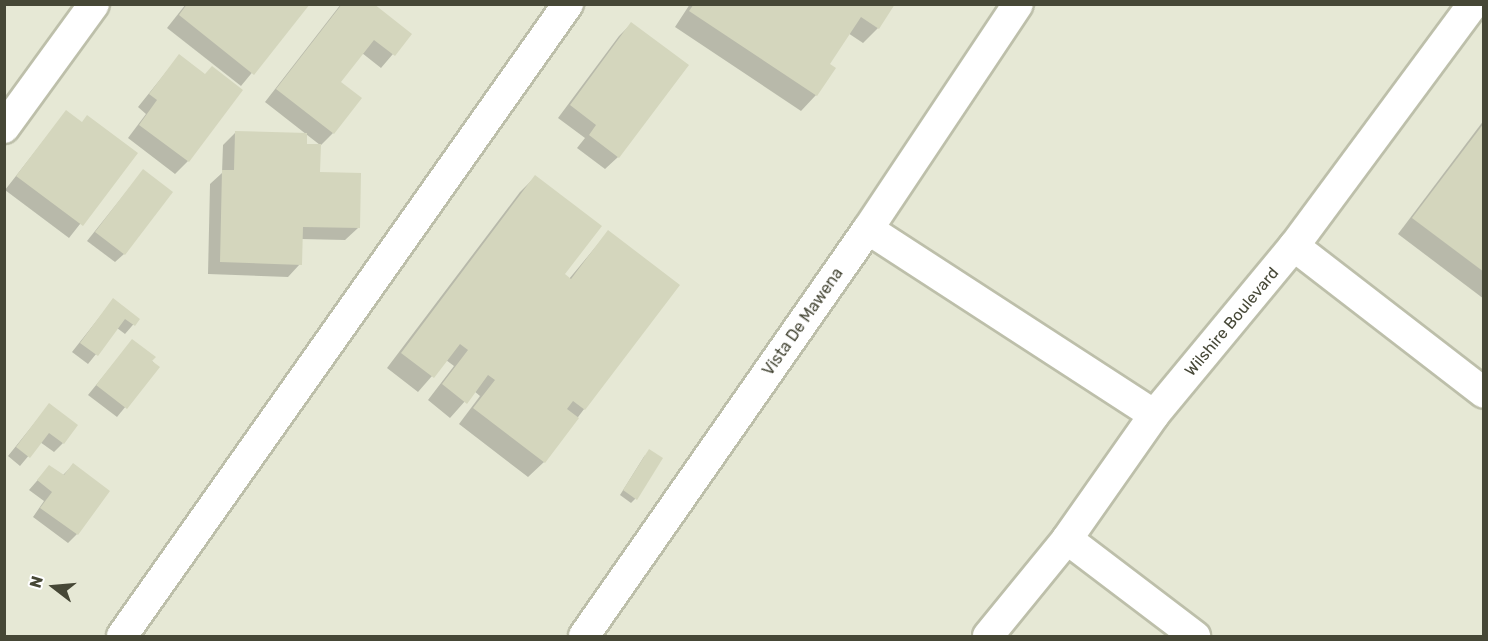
<!DOCTYPE html>
<html>
<head>
<meta charset="utf-8">
<style>
	body { margin:0 }
	#map { position:relative; width:1488px; height:641px; overflow:hidden; background:#f2f4e7; font-family:Rubik,sans-serif }
	div>[style] { position:absolute }
	.residential>* { inset:0; background:#e6e8d5 }
	.shadow>* { inset:0; background:#0003 }
	.building>* { inset:0; background:#d4d6bd }
	.roads { filter:drop-shadow(2px 0 #bdbfaa) drop-shadow(-2px 0 #bdbfaa) drop-shadow(0 2px #bdbfaa) drop-shadow(0 -2px #bdbfaa) }
	.minor>* { height:30px; margin:-15px; padding:0 15px; transform-origin:15px; border-radius:15px; background:#fff }
	span { translate:-50% -50%; white-space:nowrap; text-align:center; line-height:1.15; -webkit-text-stroke:4.5px #fff; paint-order:stroke }
	.street-label { font-size:16px; color:#464736 }
	.frame { position:absolute; inset:0; border:6px solid #464736; pointer-events:none }
	.north { position:absolute; left:24px; top:557px; width:60px; height:60px; -webkit-text-stroke:4px #fff; paint-order:stroke; rotate:286deg; font-size:16px; font-weight:700; line-height:24px; text-align:center; color:#464736 }
	.north::after { content:''; display:block; margin:auto; width:21px; height:27px; background:#464736; clip-path:polygon(50% 0,100% 100%,50% 72%,0 100%) }
</style>
</head>
<body>
<div id="map">
	<div class="residential">
		<i style="clip-path:polygon(5px 5px,1483px 5px,1483px 636px,5px 636px)"></i>
	</div>
	<div class="shadow">
		<i style="clip-path:polygon(186px 4px,308px 4px,241px 86px,167px 28px)"></i>
		<i style="clip-path:polygon(341px 4px,372px 4px,410px 34px,381px 68px,362px 53px,339px 82px,333px 133px,319px 147px,318px 174px,358px 228px,345px 240px,301px 239px,300px 264px,288px 277px,208px 274px,210px 184px,222px 173px,223px 145px,235px 133px,305px 145px,320px 145px,265px 102px)"></i>
		<i style="clip-path:polygon(690px 4px,893px 4px,878px 28px,863px 43px,848px 33px,828px 64px,834px 68px,816px 95px,801px 111px,675px 27px)"></i>
		<i style="clip-path:polygon(631px 24px,618px 157px,605px 169px,577px 148px,585px 138px,558px 118px,619px 36px)"></i>
		<i style="clip-path:polygon(179px 56px,188px 161px,175px 174px,128px 138px,146px 114px,138px 107px)"></i>
		<i style="clip-path:polygon(66px 112px,81px 123px,136px 153px,69px 238px,5px 190px)"></i>
		<i style="clip-path:polygon(1484px 120px,1484px 299px,1398px 234px)"></i>
		<i style="clip-path:polygon(143px 171px,124px 254px,115px 262px,87px 241px)"></i>
		<i style="clip-path:polygon(535px 177px,563px 274px,569px 279px,608px 232px,678px 285px,544px 462px,528px 477px,459px 424px,480px 396px,474px 391px,450px 418px,428px 400px,454px 366px,446px 360px,418px 392px,387px 368px,520px 192px)"></i>
		<i style="clip-path:polygon(113px 300px,138px 319px,125px 334px,117px 328px,88px 364px,72px 352px)"></i>
		<i style="clip-path:polygon(132px 341px,158px 367px,117px 417px,88px 395px)"></i>
		<i style="clip-path:polygon(49px 405px,63px 443px,54px 452px,40px 442px,20px 466px,8px 456px)"></i>
		<i style="clip-path:polygon(645px 455px,635px 499px,631px 503px,620px 495px)"></i>
		<i style="clip-path:polygon(73px 465px,77px 534px,68px 543px,33px 517px,44px 501px,29px 490px,49px 467px,62px 476px)"></i>
	</div>
	<div class="building">
		<i style="clip-path:polygon(187px 4px,310px 4px,254px 75px,179px 15px)"></i>
		<i style="clip-path:polygon(342px 4px,374px 4px,412px 34px,395px 56px,374px 40px,341px 82px,362px 98px,334px 134px,276px 89px)"></i>
		<i style="clip-path:polygon(694px 4px,895px 4px,879px 29px,861px 17px,830px 64px,836px 68px,817px 96px,689px 11px)"></i>
		<i style="clip-path:polygon(631px 22px,689px 65px,619px 158px,589px 135px,596px 125px,570px 105px)"></i>
		<i style="clip-path:polygon(179px 54px,205px 74px,212px 66px,243px 90px,189px 162px,139px 125px,157px 100px,149px 94px)"></i>
		<i style="clip-path:polygon(66px 110px,82px 122px,87px 115px,138px 153px,83px 226px,16px 176px)"></i>
		<i style="clip-path:polygon(1484px 123px,1484px 272px,1412px 218px)"></i>
		<i style="clip-path:polygon(235px 131px,307px 133px,307px 144px,321px 144px,320px 172px,361px 173px,360px 228px,303px 227px,302px 265px,220px 262px,222px 170px,234px 170px)"></i>
		<i style="clip-path:polygon(143px 169px,173px 192px,125px 255px,95px 232px)"></i>
		<i style="clip-path:polygon(535px 175px,602px 226px,565px 274px,571px 279px,608px 230px,680px 285px,585px 410px,573px 401px,567px 409px,579px 418px,545px 463px,473px 408px,495px 380px,488px 375px,467px 404px,442px 384px,468px 350px,460px 344px,434px 378px,401px 353px)"></i>
		<i style="clip-path:polygon(113px 298px,140px 319px,135px 326px,125px 319px,98px 356px,80px 343px)"></i>
		<i style="clip-path:polygon(132px 339px,156px 357px,152px 361px,160px 367px,127px 409px,96px 385px)"></i>
		<i style="clip-path:polygon(49px 403px,78px 425px,64px 444px,49px 433px,30px 458px,16px 447px)"></i>
		<i style="clip-path:polygon(649px 449px,663px 458px,637px 500px,623px 490px)"></i>
		<i style="clip-path:polygon(73px 463px,110px 491px,78px 535px,40px 508px,52px 492px,37px 480px,49px 465px,64px 475px)"></i>
	</div>
	<div class="roads">
		<div class="minor">
			<i style="left:4px;top:128px;width:153px;rotate:-54deg"></i>
			<i style="left:868px;top:229px;width:341px;rotate:33deg"></i>
			<i style="left:1294px;top:246px;width:240px;rotate:37.7deg"></i>
			<i style="left:1067px;top:539px;width:161px;rotate:37.2deg"></i>
			<i style="left:122px;top:636px;width:774px;rotate:-54.79deg"></i>
			<i style="left:584px;top:636px;width:496px;rotate:-55.1deg"></i>
			<i style="left:868px;top:229px;width:270px;rotate:-56.3deg"></i>
			<i style="left:988px;top:636px;width:125px;rotate:-50.8deg"></i>
			<i style="left:1067px;top:539px;width:151px;rotate:-54.9deg"></i>
			<i style="left:1154px;top:415px;width:219px;rotate:-50.4deg"></i>
			<i style="left:1294px;top:246px;width:301px;rotate:-53.5deg"></i>
		</div>
	</div>
	<div class="street-label">
		<span style="left:803px;top:322px;rotate:-55deg">Vista De Mawena</span>
		<span style="left:1232px;top:322px;rotate:-50deg">Wilshire Boulevard</span>
	</div>
	<div class="frame"></div>
	<div class="north">N</div>
</div>
</body>
</html>
